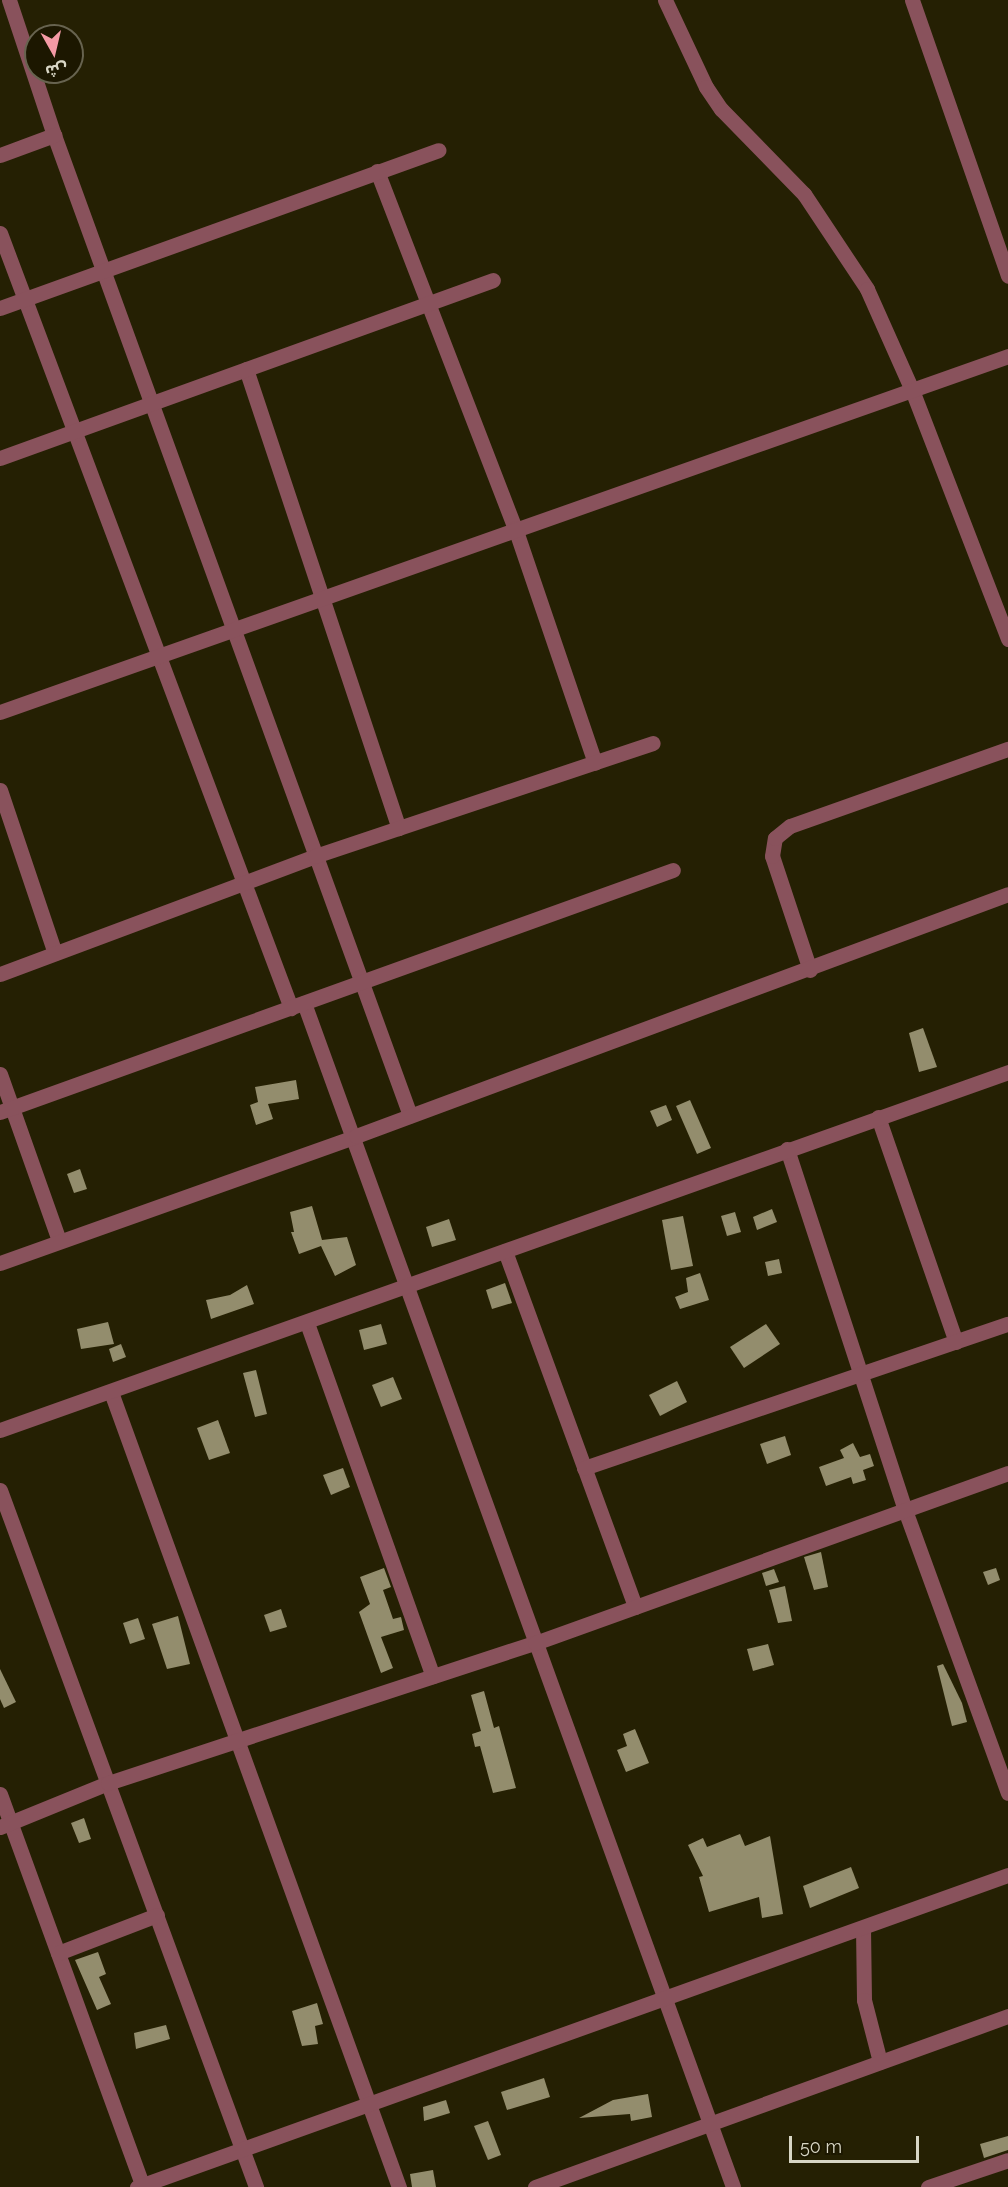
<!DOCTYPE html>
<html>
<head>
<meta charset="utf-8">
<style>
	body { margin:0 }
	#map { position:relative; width:1008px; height:2187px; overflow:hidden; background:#252003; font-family:Raleway,"Noto Sans Arabic",sans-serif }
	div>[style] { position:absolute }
	.building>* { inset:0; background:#938d6d }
	.minor>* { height:15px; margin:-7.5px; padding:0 7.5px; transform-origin:7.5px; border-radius:7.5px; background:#89525c }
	span { translate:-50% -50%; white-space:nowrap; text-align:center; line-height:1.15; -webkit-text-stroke:6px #1c1700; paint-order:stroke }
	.north { position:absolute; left:24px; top:24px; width:60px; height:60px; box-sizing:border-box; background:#1c1700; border:2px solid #67634f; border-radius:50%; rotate:172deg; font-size:16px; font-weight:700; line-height:24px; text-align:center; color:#d8d6c5 }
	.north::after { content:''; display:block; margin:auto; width:21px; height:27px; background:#f49aa5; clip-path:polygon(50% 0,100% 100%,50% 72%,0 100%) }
	.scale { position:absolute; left:789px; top:2136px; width:130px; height:27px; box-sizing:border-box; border:3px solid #d8d6c5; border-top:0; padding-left:8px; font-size:18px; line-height:21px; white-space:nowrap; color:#d8d6c5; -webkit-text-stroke:4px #1c1700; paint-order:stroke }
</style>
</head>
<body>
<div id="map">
	<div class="building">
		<i style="clip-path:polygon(923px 1028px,937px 1067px,919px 1072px,909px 1033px)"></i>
		<i style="clip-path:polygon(296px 1080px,299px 1099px,268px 1104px,273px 1119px,256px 1125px,250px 1105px,258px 1102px,255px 1087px)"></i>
		<i style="clip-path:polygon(690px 1100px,711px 1148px,697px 1154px,676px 1106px)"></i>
		<i style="clip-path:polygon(666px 1105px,672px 1120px,657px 1127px,650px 1111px)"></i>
		<i style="clip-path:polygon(80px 1169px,87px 1189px,74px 1193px,67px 1174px)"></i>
		<i style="clip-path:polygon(312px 1206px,322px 1240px,347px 1237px,356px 1265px,335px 1276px,321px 1246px,299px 1254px,291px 1232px,294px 1232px,290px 1212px)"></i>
		<i style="clip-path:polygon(772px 1209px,777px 1222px,757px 1230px,753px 1217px)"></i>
		<i style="clip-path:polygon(735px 1212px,741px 1232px,727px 1236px,721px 1216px)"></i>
		<i style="clip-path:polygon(683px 1216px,693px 1266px,671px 1270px,662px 1220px)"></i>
		<i style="clip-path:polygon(449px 1219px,456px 1240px,432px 1247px,426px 1227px)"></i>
		<i style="clip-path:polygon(779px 1259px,782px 1273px,768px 1276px,765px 1262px)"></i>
		<i style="clip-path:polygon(700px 1273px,709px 1300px,680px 1309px,675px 1297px,688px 1292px,686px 1278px)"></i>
		<i style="clip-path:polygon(505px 1283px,512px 1303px,492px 1309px,486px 1290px)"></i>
		<i style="clip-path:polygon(247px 1285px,254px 1304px,211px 1319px,206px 1300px,230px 1295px)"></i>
		<i style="clip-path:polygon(108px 1322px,114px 1344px,81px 1349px,77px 1329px)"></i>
		<i style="clip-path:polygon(381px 1324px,387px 1344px,364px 1350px,359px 1330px)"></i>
		<i style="clip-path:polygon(766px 1324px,780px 1344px,744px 1368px,730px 1347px)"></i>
		<i style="clip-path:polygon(121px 1344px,126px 1357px,113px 1362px,109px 1349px)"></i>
		<i style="clip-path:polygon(256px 1370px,267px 1414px,255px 1417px,243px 1373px)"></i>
		<i style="clip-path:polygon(393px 1377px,402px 1399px,381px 1407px,372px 1385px)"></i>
		<i style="clip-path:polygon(677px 1381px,687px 1402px,660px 1416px,649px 1395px)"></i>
		<i style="clip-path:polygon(218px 1420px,230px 1453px,209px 1460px,197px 1428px)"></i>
		<i style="clip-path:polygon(785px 1436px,791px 1455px,767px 1464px,760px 1444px)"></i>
		<i style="clip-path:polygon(853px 1443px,860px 1457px,870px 1454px,874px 1466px,863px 1470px,866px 1480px,853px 1484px,851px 1477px,826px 1486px,819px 1467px,844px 1458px,840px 1450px)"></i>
		<i style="clip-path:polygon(343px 1468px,350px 1487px,331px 1495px,323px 1475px)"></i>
		<i style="clip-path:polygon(821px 1552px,828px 1587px,814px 1590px,804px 1557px)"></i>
		<i style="clip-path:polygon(384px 1568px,391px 1587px,383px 1590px,393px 1619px,401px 1617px,404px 1630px,381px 1637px,393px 1668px,381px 1673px,359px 1612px,370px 1604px,360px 1577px)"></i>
		<i style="clip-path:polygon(996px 1568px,1000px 1580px,988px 1585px,983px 1572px)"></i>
		<i style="clip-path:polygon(774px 1569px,779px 1582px,766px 1586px,762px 1573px)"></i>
		<i style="clip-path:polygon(785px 1586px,792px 1621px,778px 1623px,769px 1590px)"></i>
		<i style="clip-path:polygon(281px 1609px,287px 1627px,270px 1632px,264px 1615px)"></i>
		<i style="clip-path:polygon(178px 1616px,190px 1664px,167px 1669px,152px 1624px)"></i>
		<i style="clip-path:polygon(138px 1618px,145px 1639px,130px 1644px,123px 1623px)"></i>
		<i style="clip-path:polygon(768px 1644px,774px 1665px,753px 1671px,747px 1649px)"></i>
		<i style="clip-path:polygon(943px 1664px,962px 1703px,967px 1722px,952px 1726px,937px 1666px)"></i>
		<i style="clip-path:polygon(0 1669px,16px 1702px,4px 1708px,0 1699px)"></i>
		<i style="clip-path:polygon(484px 1691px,494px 1728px,499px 1726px,516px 1788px,493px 1793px,480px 1746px,475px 1747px,472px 1734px,481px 1731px,471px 1695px)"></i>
		<i style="clip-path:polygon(635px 1729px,649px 1763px,626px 1772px,617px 1750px,627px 1746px,623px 1734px)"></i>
		<i style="clip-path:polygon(84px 1818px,91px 1839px,79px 1843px,71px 1823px)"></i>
		<i style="clip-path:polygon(740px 1834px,745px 1846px,770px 1836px,783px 1914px,762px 1918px,759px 1897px,709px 1912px,699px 1877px,703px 1876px,688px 1845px,703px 1838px,707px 1847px)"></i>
		<i style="clip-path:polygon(851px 1867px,859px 1888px,810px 1908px,803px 1886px)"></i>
		<i style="clip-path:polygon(98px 1952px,106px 1974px,99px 1977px,111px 2004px,97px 2010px,75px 1960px)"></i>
		<i style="clip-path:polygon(317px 2003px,323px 2024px,315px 2026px,318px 2044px,302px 2046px,292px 2011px)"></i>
		<i style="clip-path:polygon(166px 2025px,170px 2039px,136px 2049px,134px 2033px)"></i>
		<i style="clip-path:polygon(544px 2078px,550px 2097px,507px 2110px,501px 2092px)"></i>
		<i style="clip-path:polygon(648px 2094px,652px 2117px,631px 2121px,630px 2114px,579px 2118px,613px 2100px)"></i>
		<i style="clip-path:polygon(446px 2100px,450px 2113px,424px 2121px,423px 2107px)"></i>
		<i style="clip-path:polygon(488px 2121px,501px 2155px,488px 2160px,474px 2126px)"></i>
		<i style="clip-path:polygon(1008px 2136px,1008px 2150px,984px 2158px,980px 2144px)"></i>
		<i style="clip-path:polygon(433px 2170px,436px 2187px,412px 2187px,410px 2174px)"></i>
	</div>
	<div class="minor">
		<i style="left:9px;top:0;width:142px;rotate:71.6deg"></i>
		<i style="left:54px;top:135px;width:1043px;rotate:70.04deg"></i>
		<i style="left:665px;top:0;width:96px;rotate:64.8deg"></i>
		<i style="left:706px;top:87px;width:27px;rotate:56deg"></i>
		<i style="left:721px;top:109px;width:119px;rotate:45.7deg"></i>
		<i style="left:804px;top:194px;width:114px;rotate:56.4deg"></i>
		<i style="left:867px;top:289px;width:111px;rotate:66deg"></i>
		<i style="left:912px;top:390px;width:267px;rotate:68.9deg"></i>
		<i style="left:912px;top:0;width:292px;rotate:70.8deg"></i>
		<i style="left:0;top:155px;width:58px;rotate:-20.3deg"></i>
		<i style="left:377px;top:171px;width:383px;rotate:68.9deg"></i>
		<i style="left:515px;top:528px;width:248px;rotate:71.2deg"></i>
		<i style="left:0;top:233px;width:828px;rotate:69.42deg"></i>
		<i style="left:0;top:308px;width:466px;rotate:-19.8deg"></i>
		<i style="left:246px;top:369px;width:484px;rotate:71.6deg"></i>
		<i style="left:0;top:458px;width:524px;rotate:-19.85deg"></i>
		<i style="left:0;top:712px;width:1069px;rotate:-19.45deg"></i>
		<i style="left:0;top:790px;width:172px;rotate:71.4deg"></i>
		<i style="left:810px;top:970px;width:120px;rotate:-108.4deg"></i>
		<i style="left:772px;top:856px;width:18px;rotate:-81deg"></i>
		<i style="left:775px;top:838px;width:19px;rotate:-39deg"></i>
		<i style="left:790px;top:826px;width:231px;rotate:-19.5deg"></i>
		<i style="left:0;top:974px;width:336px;rotate:-20.5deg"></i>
		<i style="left:315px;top:856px;width:356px;rotate:-18.5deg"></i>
		<i style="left:304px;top:1003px;width:1259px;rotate:70.08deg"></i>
		<i style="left:0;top:1074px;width:177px;rotate:70.5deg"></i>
		<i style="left:0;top:1112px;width:715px;rotate:-19.78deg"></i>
		<i style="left:878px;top:1117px;width:238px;rotate:70.9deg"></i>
		<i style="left:787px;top:1149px;width:380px;rotate:71.9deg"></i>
		<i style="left:905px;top:1510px;width:301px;rotate:70deg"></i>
		<i style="left:505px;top:1251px;width:379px;rotate:69.9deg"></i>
		<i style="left:0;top:1263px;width:378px;rotate:-19.6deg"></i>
		<i style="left:356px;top:1136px;width:695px;rotate:-20.36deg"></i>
		<i style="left:307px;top:1323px;width:375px;rotate:70.4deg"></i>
		<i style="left:111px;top:1392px;width:846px;rotate:70.09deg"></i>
		<i style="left:0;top:1430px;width:1070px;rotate:-19.55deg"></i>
		<i style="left:584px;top:1468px;width:448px;rotate:-18.8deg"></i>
		<i style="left:0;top:1490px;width:743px;rotate:69.83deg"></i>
		<i style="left:0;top:1794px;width:418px;rotate:70deg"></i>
		<i style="left:0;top:1827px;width:117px;rotate:-22.2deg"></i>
		<i style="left:108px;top:1783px;width:449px;rotate:-18.2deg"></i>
		<i style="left:535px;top:1643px;width:503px;rotate:-19.77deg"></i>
		<i style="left:863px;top:1928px;width:72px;rotate:89.2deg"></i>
		<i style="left:864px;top:2000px;width:64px;rotate:75.5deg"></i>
		<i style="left:58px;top:1953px;width:106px;rotate:-21deg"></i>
		<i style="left:137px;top:2187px;width:925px;rotate:-19.71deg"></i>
		<i style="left:535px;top:2187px;width:503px;rotate:-19.88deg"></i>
		<i style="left:928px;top:2187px;width:84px;rotate:-18.6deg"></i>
	</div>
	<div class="north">ش</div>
	<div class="scale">50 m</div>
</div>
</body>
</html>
